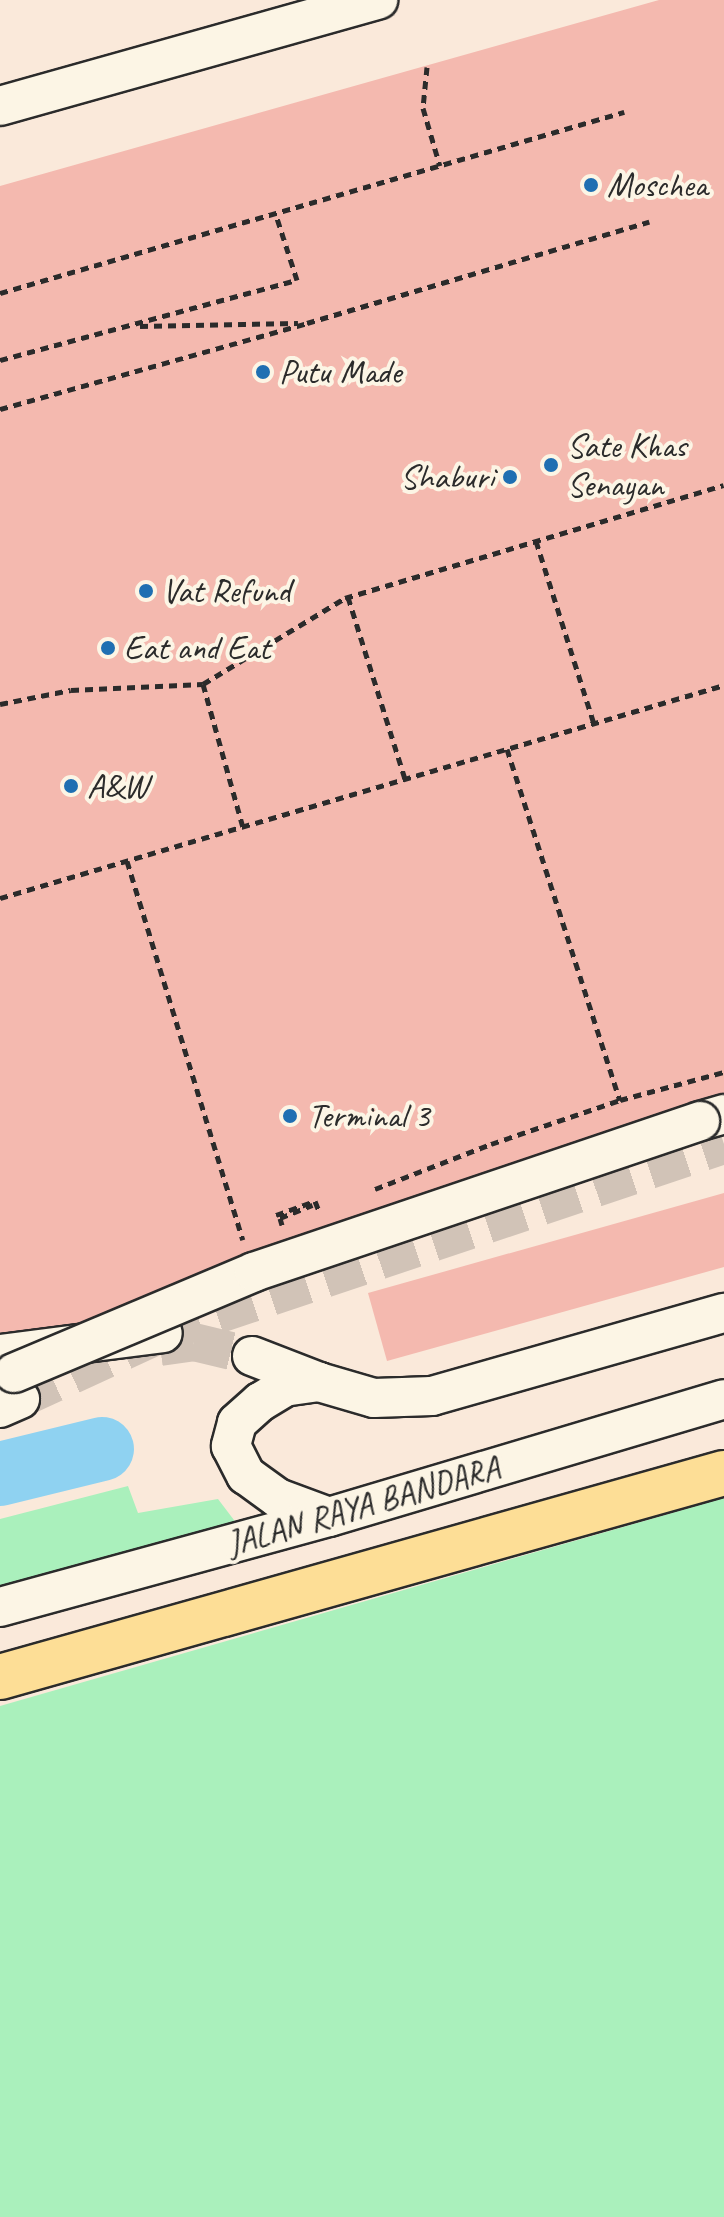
<!DOCTYPE html>
<html>
<head>
<meta charset="utf-8">
<style>
	body { margin:0 }
	#map { position:relative; width:724px; height:2217px; overflow:hidden; background:#fae9da; font-family:Caveat,sans-serif }
	div>[style] { position:absolute }
	.green>* { inset:0; background:#aaf0bc }
	.river>* { height:64px; margin:-32px; padding:0 32px; transform-origin:32px; border-radius:32px; background:#8fd2f1 }
	.building>* { inset:0; background:#f4b9af }
	.minor-tunnel>* { height:38px; margin-top:-19px; transform-origin:0; background:repeating-linear-gradient(90deg,#d1c3b7 0 38px,transparent 0 57px) }
	.path>* { height:5px; margin-top:-2.5px; transform-origin:0; background:repeating-linear-gradient(90deg,#2b2b2b 0 8px,transparent 0 14px) }
	.roads { filter:drop-shadow(2px 0 #2b2b2b) drop-shadow(-2px 0 #2b2b2b) drop-shadow(0 2px #2b2b2b) drop-shadow(0 -2px #2b2b2b) }
	.minor>* { height:38px; margin:-19px; padding:0 19px; transform-origin:19px; border-radius:19px; background:#fcf5e5 }
	.major>* { height:44px; margin:-22px; padding:0 22px; transform-origin:22px; border-radius:22px; background:#fdde96 }
	.path-bridge>* { height:5px; margin-top:-2.5px; transform-origin:0; background:repeating-linear-gradient(90deg,#2b2b2b 0 8px,transparent 0 14px) }
	.bridges { filter:drop-shadow(2px 0 #2b2b2b) drop-shadow(-2px 0 #2b2b2b) drop-shadow(0 2px #2b2b2b) drop-shadow(0 -2px #2b2b2b) }
	.minor-bridge>* { height:38px; margin:-19px; padding:0 19px; transform-origin:19px; border-radius:19px; background:#fcf5e5 }
	.dots>* { width:22px; height:22px; translate:-50% -50%; box-sizing:border-box; border:4px solid #fcf5e5; border-radius:50% }
	span { translate:-50% -50%; white-space:nowrap; text-align:center; line-height:1.15; -webkit-text-stroke:8px #fcf5e5; paint-order:stroke }
	.poi-label { font-size:34px; color:#2b2b2b }
	.left { translate:0 -50%; text-align:left }
	.right { translate:-100% -50%; text-align:right }
	.street-label { font-size:34px; color:#2b2b2b }
</style>
</head>
<body>
<div id="map">
	<div class="green">
		<i style="clip-path:polygon(128px 1486px,138px 1513px,218px 1499px,237px 1524px,0 1589px,0 1519px)"></i>
		<i style="clip-path:polygon(724px 1498px,724px 2217px,0 2217px,0 1706px)"></i>
	</div>
	<div class="river">
		<i style="left:0;top:1474px;width:105px;rotate:-13.8deg"></i>
	</div>
	<div class="building">
		<i style="clip-path:polygon(659px 0,724px 0,724px 1130px,249px 1294px,0 1391px,0 186px)"></i>
		<i style="clip-path:polygon(724px 1193px,724px 1267px,387px 1361px,368px 1293px)"></i>
	</div>
	<div class="minor-tunnel">
		<i style="left:160px;top:1347px;width:34px;rotate:-8deg"></i>
		<i style="left:194px;top:1342px;width:60px;rotate:13.6deg"></i>
		<i style="left:20px;top:1399px;width:157px;rotate:-24.8deg"></i>
		<i style="left:163px;top:1333px;width:592px;rotate:-18.53deg"></i>
	</div>
	<div class="path">
		<i style="left:427px;top:67px;width:41px;rotate:95.6deg"></i>
		<i style="left:423px;top:108px;width:60px;rotate:73.7deg"></i>
		<i style="left:0;top:293px;width:650px;rotate:-16.18deg"></i>
		<i style="left:140px;top:326px;width:158px;rotate:-1.1deg"></i>
		<i style="left:0;top:360px;width:308px;rotate:-15.1deg"></i>
		<i style="left:297px;top:280px;width:68px;rotate:-107.9deg"></i>
		<i style="left:0;top:409px;width:319px;rotate:-15.6deg"></i>
		<i style="left:307px;top:323px;width:357px;rotate:-16.5deg"></i>
		<i style="left:536px;top:541px;width:192px;rotate:72.4deg"></i>
		<i style="left:348px;top:597px;width:191px;rotate:72.6deg"></i>
		<i style="left:203px;top:684px;width:148px;rotate:74.4deg"></i>
		<i style="left:0;top:704px;width:72px;rotate:-11.2deg"></i>
		<i style="left:71px;top:690px;width:132px;rotate:-2.6deg"></i>
		<i style="left:203px;top:684px;width:166px;rotate:-31.2deg"></i>
		<i style="left:345px;top:598px;width:395px;rotate:-16.6deg"></i>
		<i style="left:0;top:898px;width:755px;rotate:-16.39deg"></i>
		<i style="left:375px;top:1189px;width:124px;rotate:-21.2deg"></i>
		<i style="left:491px;top:1144px;width:136px;rotate:-18.8deg"></i>
		<i style="left:620px;top:1100px;width:108px;rotate:-15.1deg"></i>
		<i style="left:276px;top:1215px;width:41px;rotate:-19.7deg"></i>
		<i style="left:315px;top:1201px;width:11px;rotate:68deg"></i>
		<i style="left:282px;top:1225px;width:7px;rotate:-106deg"></i>
		<i style="left:280px;top:1218px;width:35px;rotate:-22deg"></i>
	</div>
	<div class="roads">
		<div class="minor">
			<i style="left:0;top:106px;width:393px;rotate:-15.7deg"></i>
			<i style="left:700px;top:1121px;width:25px;rotate:-16deg"></i>
			<i style="left:0;top:1354px;width:164px;rotate:-7.3deg"></i>
			<i style="left:252px;top:1356px;width:72px;rotate:21.2deg"></i>
			<i style="left:319px;top:1382px;width:57px;rotate:16.2deg"></i>
			<i style="left:374px;top:1398px;width:58px;rotate:-2deg"></i>
			<i style="left:432px;top:1396px;width:304px;rotate:-15.9deg"></i>
			<i style="left:319px;top:1382px;width:34px;rotate:172deg"></i>
			<i style="left:285px;top:1387px;width:29px;rotate:149deg"></i>
			<i style="left:260px;top:1402px;width:31px;rotate:138deg"></i>
			<i style="left:237px;top:1423px;width:24px;rotate:105deg"></i>
			<i style="left:231px;top:1446px;width:33px;rotate:63deg"></i>
			<i style="left:246px;top:1475px;width:39px;rotate:36deg"></i>
			<i style="left:278px;top:1498px;width:54px;rotate:20.4deg"></i>
			<i style="left:0;top:1408px;width:22px;rotate:-24deg"></i>
			<i style="left:0;top:1607px;width:341px;rotate:-15.3deg"></i>
			<i style="left:329px;top:1517px;width:412px;rotate:-16.6deg"></i>
		</div>
		<div class="major">
			<i style="left:0;top:1677px;width:752px;rotate:-15.74deg"></i>
		</div>
	</div>
	<div class="path-bridge">
		<i style="left:507px;top:749px;width:369px;rotate:72.2deg"></i>
		<i style="left:127px;top:861px;width:396px;rotate:73deg"></i>
	</div>
	<div class="bridges">
		<div class="minor-bridge">
			<i style="left:14px;top:1373px;width:260px;rotate:-22.8deg"></i>
			<i style="left:254px;top:1272px;width:471px;rotate:-18.7deg"></i>
		</div>
	</div>
	<div class="dots">
		<i style="left:591px;top:185px;background:#1f6fb2"></i>
		<i style="left:263px;top:372px;background:#1f6fb2"></i>
		<i style="left:551px;top:465px;background:#1f6fb2"></i>
		<i style="left:510px;top:477px;background:#1f6fb2"></i>
		<i style="left:146px;top:591px;background:#1f6fb2"></i>
		<i style="left:108px;top:648px;background:#1f6fb2"></i>
		<i style="left:71px;top:786px;background:#1f6fb2"></i>
		<i style="left:290px;top:1116px;background:#1f6fb2"></i>
	</div>
	<div class="poi-label">
		<span class="left" style="left:607px;top:185px">Moschea</span>
		<span class="left" style="left:279px;top:372px">Putu Made</span>
		<span class="left" style="left:567px;top:465px">Sate Khas<br>Senayan</span>
		<span class="right" style="left:494px;top:477px">Shaburi</span>
		<span class="left" style="left:162px;top:591px">Vat Refund</span>
		<span class="left" style="left:124px;top:648px">Eat and Eat</span>
		<span class="left" style="left:87px;top:786px">A&amp;W</span>
		<span class="left" style="left:308px;top:1116px">Terminal 3</span>
	</div>
	<div class="street-label">
		<span style="left:363px;top:1505px;rotate:-16deg">JALAN RAYA BANDARA</span>
	</div>
</div>
</body>
</html>
